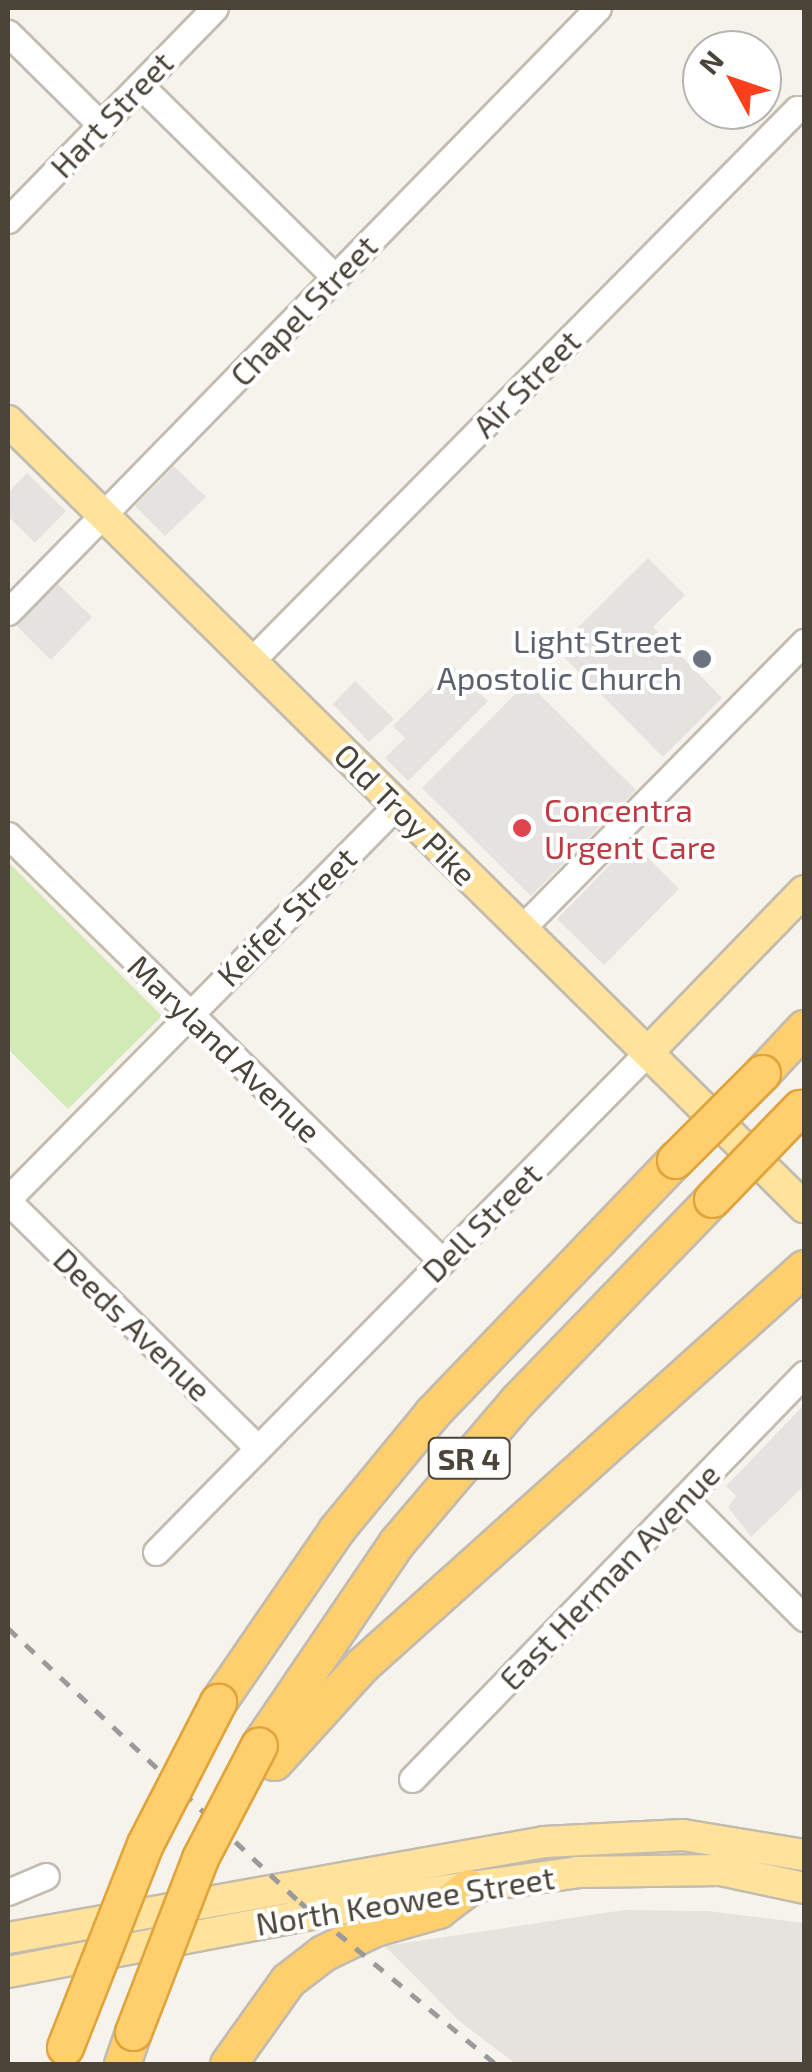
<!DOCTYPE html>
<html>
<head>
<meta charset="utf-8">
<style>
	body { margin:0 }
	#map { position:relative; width:812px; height:2072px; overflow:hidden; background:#f6f3ec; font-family:"Exo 2",sans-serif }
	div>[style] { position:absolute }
	.industrial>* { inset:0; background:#e6e2dd }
	.green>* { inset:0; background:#d2eab5 }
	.parking>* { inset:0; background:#e5e3e0 }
	.roads { filter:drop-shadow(2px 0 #c2bbae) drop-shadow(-2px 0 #c2bbae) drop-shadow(0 2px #c2bbae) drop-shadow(0 -2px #c2bbae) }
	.minor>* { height:25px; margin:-12.5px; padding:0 12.5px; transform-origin:12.5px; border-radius:12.5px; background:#fff }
	.major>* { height:30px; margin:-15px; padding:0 15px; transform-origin:15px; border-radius:15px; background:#ffe39c }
	.highway>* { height:35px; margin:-17.5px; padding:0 17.5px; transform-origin:17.5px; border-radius:17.5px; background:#ffcf6e }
	.rail>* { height:5px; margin-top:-2.5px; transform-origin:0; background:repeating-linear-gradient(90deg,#9a9a9a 0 12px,transparent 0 24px) }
	.bridges { filter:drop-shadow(2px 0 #e0a43c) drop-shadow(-2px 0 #e0a43c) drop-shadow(0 2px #e0a43c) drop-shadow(0 -2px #e0a43c) }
	.highway-bridge>* { height:35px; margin:-17.5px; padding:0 17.5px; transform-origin:17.5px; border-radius:17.5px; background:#ffcf6e }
	.dots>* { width:28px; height:28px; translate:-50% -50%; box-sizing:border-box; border:5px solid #fff; border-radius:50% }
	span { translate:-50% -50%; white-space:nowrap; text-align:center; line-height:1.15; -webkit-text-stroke:8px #fff; paint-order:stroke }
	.shield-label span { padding:2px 8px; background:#fff; border:2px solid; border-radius:8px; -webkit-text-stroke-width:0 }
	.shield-label { font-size:30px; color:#4b4439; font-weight:700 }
	.street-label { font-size:32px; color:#4b4439 }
	.worship-label { font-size:32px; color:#5b616d }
	.right { translate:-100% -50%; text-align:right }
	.health-label { font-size:32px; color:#be3a42 }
	.left { translate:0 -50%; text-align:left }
	.frame { position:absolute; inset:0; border:10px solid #4b4439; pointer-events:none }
	.north { position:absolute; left:682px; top:30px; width:100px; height:100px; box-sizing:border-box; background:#fff; border:2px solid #b7b4b0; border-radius:50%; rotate:310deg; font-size:28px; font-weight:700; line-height:40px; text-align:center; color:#4b4439 }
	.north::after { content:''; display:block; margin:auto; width:35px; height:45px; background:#fc3f1d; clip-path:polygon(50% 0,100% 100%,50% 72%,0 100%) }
</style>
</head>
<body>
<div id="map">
	<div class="industrial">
		<i style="clip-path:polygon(624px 1910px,707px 1911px,804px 1923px,804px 2064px,516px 2064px,458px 2020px,385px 1946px)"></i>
	</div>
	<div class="green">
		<i style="clip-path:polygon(8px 862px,162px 1016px,68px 1109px,8px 1049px)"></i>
	</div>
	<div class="parking">
		<i style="clip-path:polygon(174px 466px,206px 497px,165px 536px,135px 506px)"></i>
		<i style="clip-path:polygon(27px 473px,66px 511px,35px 543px,8px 516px,8px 493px)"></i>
		<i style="clip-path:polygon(648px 558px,685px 595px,653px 627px,722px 698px,663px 757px,556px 649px)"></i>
		<i style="clip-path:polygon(57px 583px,92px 617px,51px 660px,16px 625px)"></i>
		<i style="clip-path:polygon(453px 666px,488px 701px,408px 781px,385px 758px,405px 738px,393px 726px)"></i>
		<i style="clip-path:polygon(355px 681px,394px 719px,369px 742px,333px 704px)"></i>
		<i style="clip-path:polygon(527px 682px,636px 790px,531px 896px,422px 788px)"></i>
		<i style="clip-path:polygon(632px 842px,679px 889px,604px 965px,557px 919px)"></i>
		<i style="clip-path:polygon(804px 1405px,804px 1486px,751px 1537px,728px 1507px,736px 1496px,726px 1486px)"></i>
	</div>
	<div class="roads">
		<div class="minor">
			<i style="left:8px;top:33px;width:131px;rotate:44.7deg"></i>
			<i style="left:140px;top:85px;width:274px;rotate:44.6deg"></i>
			<i style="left:8px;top:220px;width:296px;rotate:-45.7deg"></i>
			<i style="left:8px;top:612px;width:844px;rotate:-45.67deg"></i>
			<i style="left:251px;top:661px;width:776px;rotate:-45.31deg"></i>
			<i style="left:797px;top:109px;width:7px"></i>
			<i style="left:8px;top:835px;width:608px;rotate:44.47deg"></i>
			<i style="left:522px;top:928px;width:402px;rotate:-45.4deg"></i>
			<i style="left:8px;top:1199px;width:554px;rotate:-45.37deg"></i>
			<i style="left:8px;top:1201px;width:351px;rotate:44.7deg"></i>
			<i style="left:684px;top:1498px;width:170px;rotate:45deg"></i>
			<i style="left:156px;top:1552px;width:701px;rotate:-45.46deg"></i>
			<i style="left:412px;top:1779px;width:564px;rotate:-45.93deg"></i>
			<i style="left:8px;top:1892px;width:41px;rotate:-22.8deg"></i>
		</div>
		<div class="major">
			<i style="left:8px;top:421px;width:1119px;rotate:44.64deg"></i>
			<i style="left:648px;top:1052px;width:224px;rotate:-45.9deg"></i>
			<i style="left:8px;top:1938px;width:545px;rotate:-10.15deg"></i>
			<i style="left:544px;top:1842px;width:139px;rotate:-2.9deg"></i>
			<i style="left:683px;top:1835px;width:123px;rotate:9.4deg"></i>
			<i style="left:8px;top:1972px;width:412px;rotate:-10.8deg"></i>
			<i style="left:413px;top:1895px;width:167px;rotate:-7.9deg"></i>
			<i style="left:578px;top:1872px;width:143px;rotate:-0.8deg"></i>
			<i style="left:721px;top:1870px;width:85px;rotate:12.2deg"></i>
		</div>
		<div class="highway">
			<i style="left:762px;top:1073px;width:62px;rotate:-47deg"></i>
			<i style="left:218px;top:1702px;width:209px;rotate:-55.5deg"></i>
			<i style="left:336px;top:1530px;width:151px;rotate:-50.6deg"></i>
			<i style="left:432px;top:1413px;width:351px;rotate:-46.2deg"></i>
			<i style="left:259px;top:1745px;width:245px;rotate:-55.8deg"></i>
			<i style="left:397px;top:1542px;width:185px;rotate:-49.6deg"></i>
			<i style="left:517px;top:1401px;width:281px;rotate:-46deg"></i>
			<i style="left:274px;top:1762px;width:131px;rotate:-47.8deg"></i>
			<i style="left:362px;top:1665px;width:594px;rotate:-41.93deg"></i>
			<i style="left:122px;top:2064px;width:34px;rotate:-71deg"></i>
			<i style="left:228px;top:2064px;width:103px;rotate:-54.5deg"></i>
			<i style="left:288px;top:1980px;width:44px;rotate:-37.6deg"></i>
			<i style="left:323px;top:1953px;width:58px;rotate:-25.7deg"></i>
			<i style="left:375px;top:1928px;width:66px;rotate:-15.9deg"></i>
			<i style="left:438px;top:1910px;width:38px;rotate:-37deg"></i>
		</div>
	</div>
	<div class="rail">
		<i style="left:8px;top:1628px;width:400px;rotate:43.2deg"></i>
		<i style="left:300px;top:1902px;width:254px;rotate:39.6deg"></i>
	</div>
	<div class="bridges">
		<div class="highway-bridge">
			<i style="left:675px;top:1160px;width:123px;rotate:-45deg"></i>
			<i style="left:712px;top:1199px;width:127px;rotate:-46deg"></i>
			<i style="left:133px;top:2032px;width:186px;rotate:-68.9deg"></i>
			<i style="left:200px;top:1858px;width:127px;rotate:-62.4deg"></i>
			<i style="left:65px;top:2047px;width:218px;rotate:-68.5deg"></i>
			<i style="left:145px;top:1844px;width:160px;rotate:-62.8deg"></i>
		</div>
	</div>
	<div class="dots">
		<i style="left:702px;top:659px;background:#6b7280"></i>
		<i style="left:522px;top:828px;background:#e0444e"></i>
	</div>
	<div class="shield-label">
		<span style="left:469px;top:1458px">SR 4</span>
	</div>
	<div class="street-label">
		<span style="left:111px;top:114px;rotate:-46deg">Hart Street</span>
		<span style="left:303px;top:310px;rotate:-46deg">Chapel Street</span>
		<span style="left:526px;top:383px;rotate:-45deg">Air Street</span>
		<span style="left:406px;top:814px;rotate:45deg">Old Troy Pike</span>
		<span style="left:286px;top:916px;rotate:-45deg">Keifer Street</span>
		<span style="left:225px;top:1048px;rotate:44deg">Maryland Avenue</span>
		<span style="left:481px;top:1222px;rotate:-45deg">Dell Street</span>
		<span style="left:133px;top:1324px;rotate:44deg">Deeds Avenue</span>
		<span style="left:609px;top:1576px;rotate:-46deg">East Herman Avenue</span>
		<span style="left:405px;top:1900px;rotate:-9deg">North Keowee Street</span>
	</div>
	<div class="worship-label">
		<span class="right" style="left:682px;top:659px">Light Street<br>Apostolic Church</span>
	</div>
	<div class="health-label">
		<span class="left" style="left:544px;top:828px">Concentra<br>Urgent Care</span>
	</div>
	<div class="frame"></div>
	<div class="north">N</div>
</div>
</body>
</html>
